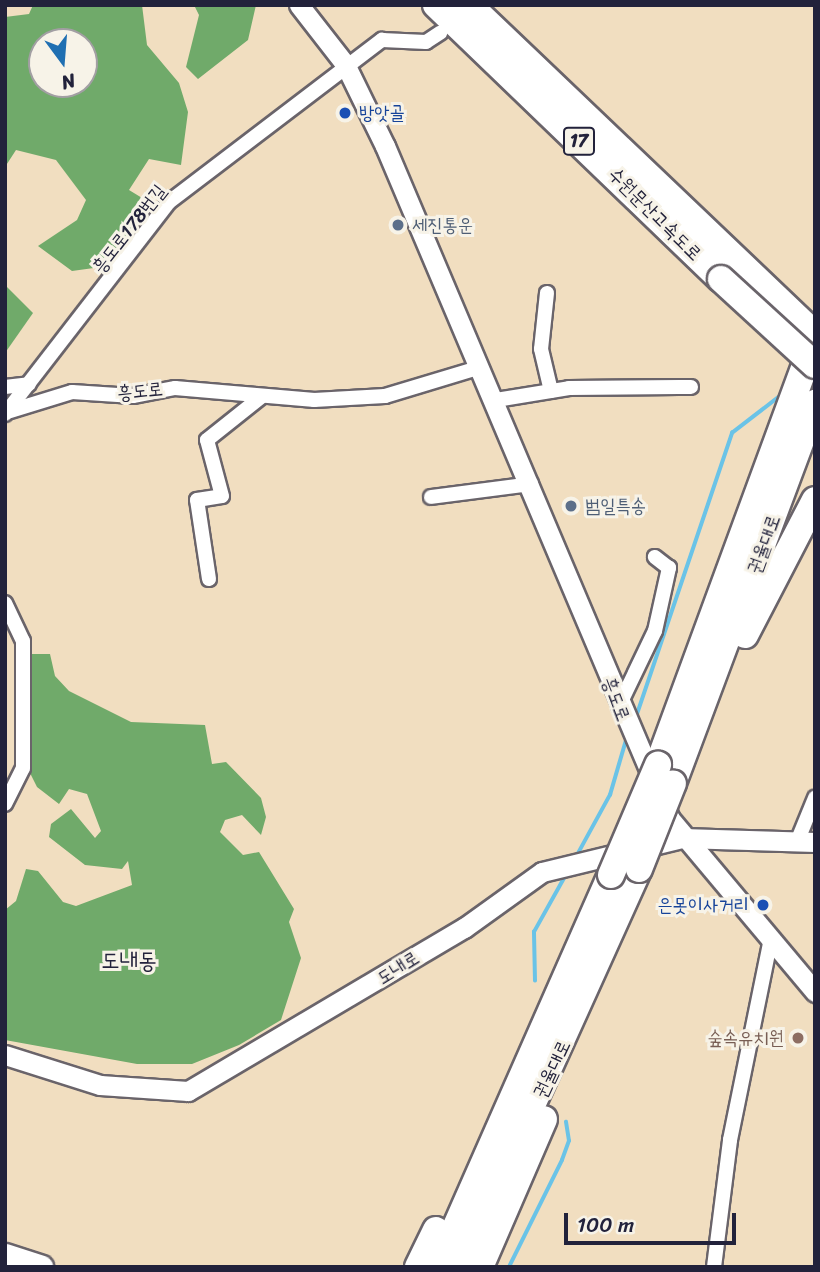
<!DOCTYPE html>
<html>
<head>
<meta charset="utf-8">
<style>
	body { margin:0 }
	#map { position:relative; width:820px; height:1272px; overflow:hidden; background:#f1dec0; font-family:Sriracha,"Poor Story",sans-serif }
	div>[style] { position:absolute }
	.forest>* { inset:0; background:#70aa6a }
	.stream>* { height:3.5px; margin:-1.75px; padding:0 1.75px; transform-origin:1.75px; border-radius:1.75px; background:#6ac3e7 }
	.roads { filter:drop-shadow(2px 0 #6a646a) drop-shadow(-2px 0 #6a646a) drop-shadow(0 2px #6a646a) drop-shadow(0 -2px #6a646a) }
	.street>* { height:14px; margin:-7px; padding:0 7px; transform-origin:7px; border-radius:7px; background:#fff }
	.secondary>* { height:19px; margin:-9.5px; padding:0 9.5px; transform-origin:9.5px; border-radius:9.5px; background:#fff }
	.primary>* { height:23px; margin:-11.5px; padding:0 11.5px; transform-origin:11.5px; border-radius:11.5px; background:#fff }
	.highway>* { height:26px; margin:-13px; padding:0 13px; transform-origin:13px; border-radius:13px; background:#fff }
	.bridges { filter:drop-shadow(2px 0 #6a646a) drop-shadow(-2px 0 #6a646a) drop-shadow(0 2px #6a646a) drop-shadow(0 -2px #6a646a) }
	.highway-bridge>* { height:26px; margin:-13px; padding:0 13px; transform-origin:13px; border-radius:13px; background:#fff }
	.dots>* { width:19px; height:19px; translate:-50% -50%; box-sizing:border-box; border:4px solid #f7f3e8; border-radius:50% }
	span { translate:-50% -50%; white-space:nowrap; text-align:center; line-height:1.15; -webkit-text-stroke:6px #f7f3e8; paint-order:stroke }
	.shield-label span { padding:2px 5px; background:#f7f3e8; border:2px solid; border-radius:5px; -webkit-text-stroke-width:0 }
	.shield-label { font-size:18px; color:#22223b; font-weight:700 }
	.transit-label { font-size:19px; color:#164399 }
	.left { translate:0 -50%; text-align:left }
	.right { translate:-100% -50%; text-align:right }
	.street-label { font-size:19px; color:#22223b }
	.service-label { font-size:19px; color:#4e5e75 }
	.education-label { font-size:19px; color:#785e54 }
	.quarter-label { font-size:23px; color:#22223b }
	.frame { position:absolute; inset:0; border:7px solid #22223b; pointer-events:none }
	.north { position:absolute; left:28px; top:28px; width:70px; height:70px; box-sizing:border-box; background:#f7f3e8; border:2px solid #a29fa3; border-radius:50%; rotate:164deg; font-size:19px; font-weight:700; line-height:28px; text-align:center; color:#22223b }
	.north::after { content:''; display:block; margin:auto; width:24px; height:32px; background:#1f6fb2; clip-path:polygon(50% 0,100% 100%,50% 72%,0 100%) }
	.scale { position:absolute; left:564px; top:1213px; width:172px; height:32px; box-sizing:border-box; border:4px solid #22223b; border-top:0; padding-left:9px; font-size:21px; line-height:24px; white-space:nowrap; color:#22223b; -webkit-text-stroke:5px #f7f3e8; paint-order:stroke }
</style>
</head>
<body>
<div id="map">
	<div class="forest">
		<i style="clip-path:polygon(evenodd,33px 5px,142px 5px,147px 45px,179px 83px,188px 112px,181px 165px,149px 159px,129px 190px,152px 204px,101px 267px,72px 271px,38px 246px,77px 220px,86px 200px,56px 160px,16px 150px,5px 167px,5px 17px,29px 14px,33px 5px,42px 42px,84px 42px,84px 84px,42px 84px,42px 42px)"></i>
		<i style="clip-path:polygon(194px 5px,256px 5px,248px 40px,198px 79px,186px 67px,199px 15px)"></i>
		<i style="clip-path:polygon(5px 285px,33px 313px,5px 353px)"></i>
		<i style="clip-path:polygon(30px 654px,50px 654px,55px 676px,69px 691px,131px 722px,205px 725px,212px 764px,226px 762px,261px 798px,266px 817px,261px 835px,242px 815px,225px 820px,220px 832px,243px 855px,259px 852px,294px 909px,289px 922px,301px 958px,281px 1020px,239px 1045px,192px 1064px,137px 1064px,5px 1040px,5px 910px,16px 901px,26px 869px,38px 871px,63px 902px,76px 906px,132px 885px,128px 861px,122px 869px,85px 865px,49px 837px,51px 824px,71px 809px,95px 838px,101px 831px,87px 794px,69px 789px,59px 804px,37px 787px,28px 769px)"></i>
	</div>
	<div class="stream">
		<i style="left:636px;top:717px;width:300px;rotate:-71.3deg"></i>
		<i style="left:732px;top:433px;width:67px;rotate:-37.7deg"></i>
		<i style="left:576px;top:857px;width:71px;rotate:-61.3deg"></i>
		<i style="left:610px;top:795px;width:60px;rotate:-73.7deg"></i>
		<i style="left:535px;top:981px;width:49px;rotate:-91.2deg"></i>
		<i style="left:534px;top:932px;width:68px;rotate:-60.8deg"></i>
		<i style="left:509px;top:1267px;width:119px;rotate:-63.6deg"></i>
		<i style="left:562px;top:1160px;width:20px;rotate:-70deg"></i>
		<i style="left:569px;top:1141px;width:19px;rotate:-99deg"></i>
	</div>
	<div class="roads">
		<div class="street">
			<i style="left:547px;top:293px;width:56px;rotate:96.1deg"></i>
			<i style="left:541px;top:349px;width:43px;rotate:76.6deg"></i>
			<i style="left:5px;top:387px;width:24px;rotate:-7deg"></i>
			<i style="left:496px;top:400px;width:74px;rotate:-9.3deg"></i>
			<i style="left:569px;top:388px;width:122px;rotate:-0.5deg"></i>
			<i style="left:7px;top:412px;width:68px;rotate:-17.1deg"></i>
			<i style="left:72px;top:392px;width:61px;rotate:3.8deg"></i>
			<i style="left:133px;top:396px;width:43px;rotate:-10.8deg"></i>
			<i style="left:175px;top:388px;width:140px;rotate:4.9deg"></i>
			<i style="left:314px;top:400px;width:71px;rotate:-3.2deg"></i>
			<i style="left:385px;top:396px;width:100px;rotate:-16.8deg"></i>
			<i style="left:5px;top:414px;width:268px;rotate:-52.3deg"></i>
			<i style="left:169px;top:202px;width:268px;rotate:-37.3deg"></i>
			<i style="left:382px;top:40px;width:44px;rotate:2.6deg"></i>
			<i style="left:426px;top:42px;width:17px;rotate:-33deg"></i>
			<i style="left:431px;top:497px;width:101px;rotate:-7.4deg"></i>
			<i style="left:209px;top:579px;width:80px;rotate:-98.6deg"></i>
			<i style="left:197px;top:500px;width:25px;rotate:-9deg"></i>
			<i style="left:222px;top:496px;width:58px;rotate:-105deg"></i>
			<i style="left:207px;top:440px;width:69px;rotate:-38.5deg"></i>
			<i style="left:5px;top:603px;width:42px;rotate:64.7deg"></i>
			<i style="left:23px;top:641px;width:127px;rotate:90deg"></i>
			<i style="left:23px;top:768px;width:40px;rotate:116.6deg"></i>
			<i style="left:619px;top:706px;width:83px;rotate:-64.4deg"></i>
			<i style="left:655px;top:631px;width:65px;rotate:-77.5deg"></i>
			<i style="left:669px;top:568px;width:18px;rotate:-142deg"></i>
			<i style="left:797px;top:842px;width:48px;rotate:-67.8deg"></i>
			<i style="left:714px;top:1267px;width:128px;rotate:-82.8deg"></i>
			<i style="left:730px;top:1140px;width:206px;rotate:-78.5deg"></i>
		</div>
		<div class="secondary">
			<i style="left:299px;top:5px;width:75px;rotate:52.1deg"></i>
			<i style="left:345px;top:64px;width:91px;rotate:64deg"></i>
			<i style="left:385px;top:146px;width:731px;rotate:67.05deg"></i>
			<i style="left:670px;top:819px;width:226px;rotate:50deg"></i>
			<i style="left:5px;top:1055px;width:100px;rotate:17.5deg"></i>
			<i style="left:100px;top:1085px;width:88px;rotate:3.9deg"></i>
			<i style="left:188px;top:1091px;width:321px;rotate:-30.6deg"></i>
			<i style="left:464px;top:928px;width:96px;rotate:-35.7deg"></i>
			<i style="left:542px;top:872px;width:144px;rotate:-13.7deg"></i>
			<i style="left:682px;top:838px;width:133px;rotate:1.7deg"></i>
		</div>
		<div class="primary">
			<i style="left:5px;top:1255px;width:38px;rotate:18deg"></i>
		</div>
		<div class="highway">
			<i style="left:436px;top:5px;width:395px;rotate:43.9deg"></i>
			<i style="left:469px;top:5px;width:478px;rotate:43.6deg"></i>
			<i style="left:745px;top:635px;width:152px;rotate:-62.6deg"></i>
			<i style="left:658px;top:765px;width:453px;rotate:-69.8deg"></i>
			<i style="left:673px;top:783px;width:406px;rotate:-69.5deg"></i>
			<i style="left:418px;top:1267px;width:41px;rotate:-64.1deg"></i>
			<i style="left:438px;top:1267px;width:428px;rotate:-66.2deg"></i>
			<i style="left:459px;top:1267px;width:437px;rotate:-65.7deg"></i>
			<i style="left:480px;top:1267px;width:161px;rotate:-66.6deg"></i>
		</div>
	</div>
	<div class="bridges">
		<div class="highway-bridge">
			<i style="left:721px;top:279px;width:127px;rotate:42.5deg"></i>
			<i style="left:639px;top:869px;width:92px;rotate:-68.4deg"></i>
			<i style="left:611px;top:875px;width:120px;rotate:-66.9deg"></i>
		</div>
	</div>
	<div class="dots">
		<i style="left:345px;top:113px;background:#1a4fb4"></i>
		<i style="left:398px;top:225px;background:#5c6f8a"></i>
		<i style="left:571px;top:506px;background:#5c6f8a"></i>
		<i style="left:763px;top:905px;background:#1a4fb4"></i>
		<i style="left:798px;top:1038px;background:#8d6e63"></i>
	</div>
	<div class="shield-label">
		<span style="left:579px;top:141px">17</span>
	</div>
	<div class="transit-label">
		<span class="left" style="left:359px;top:113px">방앗골</span>
		<span class="right" style="left:749px;top:905px">은못이사거리</span>
	</div>
	<div class="street-label">
		<span style="left:655px;top:214px;rotate:45deg">수원문산고속도로</span>
		<span style="left:129px;top:229px;rotate:-52deg">흥도로178번길</span>
		<span style="left:140px;top:391px;rotate:-6deg">흥도로</span>
		<span style="left:764px;top:544px;rotate:-70deg">권율대로</span>
		<span style="left:616px;top:699px;rotate:69deg">흥도로</span>
		<span style="left:398px;top:968px;rotate:-32deg">도내로</span>
		<span style="left:552px;top:1069px;rotate:-65deg">권율대로</span>
	</div>
	<div class="service-label">
		<span class="left" style="left:412px;top:225px">세진통운</span>
		<span class="left" style="left:585px;top:506px">범일특송</span>
	</div>
	<div class="education-label">
		<span class="right" style="left:784px;top:1038px">숲속유치원</span>
	</div>
	<div class="quarter-label">
		<span style="left:129px;top:961px">도내동</span>
	</div>
	<div class="frame"></div>
	<div class="north">N</div>
	<div class="scale">100 m</div>
</div>
</body>
</html>
